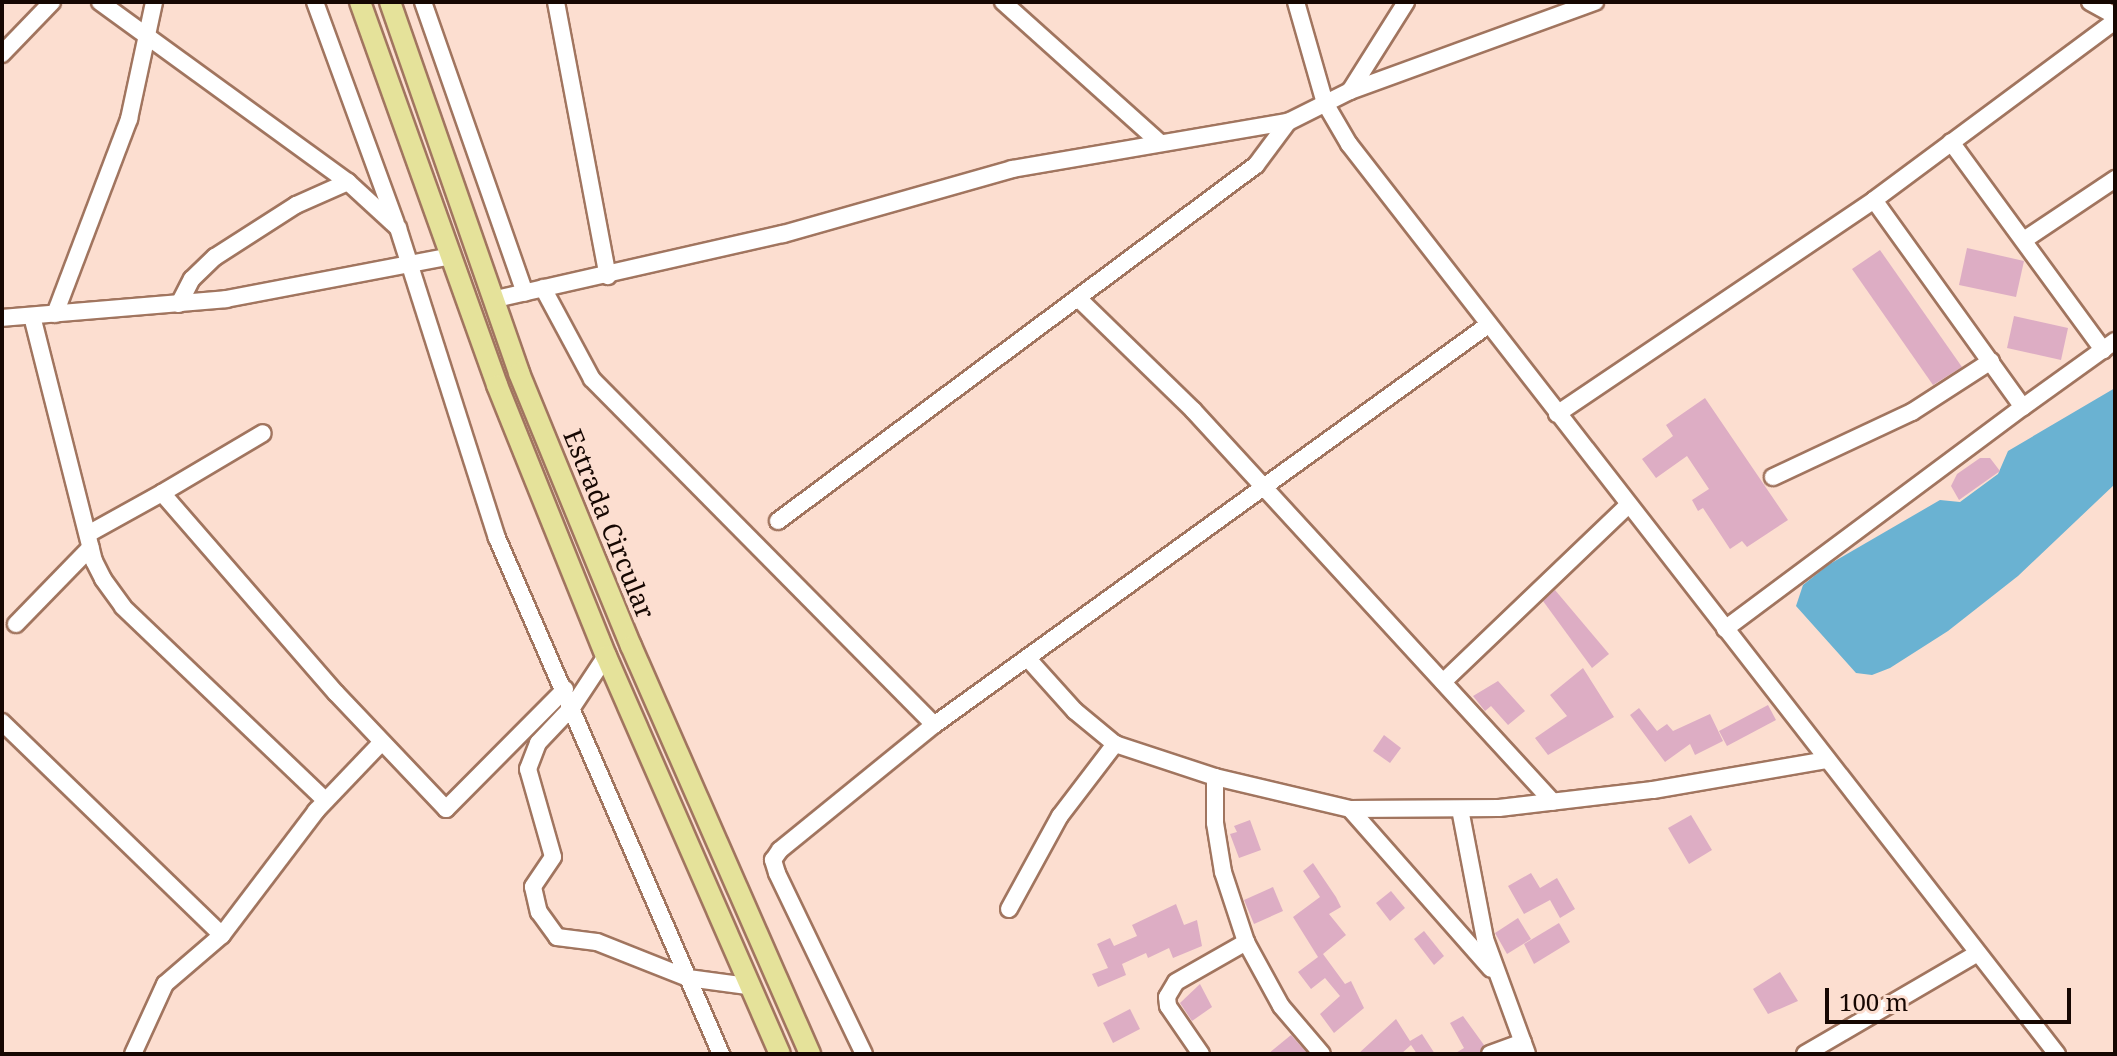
<!DOCTYPE html>
<html>
<head>
<meta charset="utf-8">
<style>
	body { margin:0 }
	#map { position:relative; width:2117px; height:1056px; overflow:hidden; background:#fcded0; font-family:"Noto Serif",serif }
	div>[style] { position:absolute }
	.water>* { inset:0; background:#6ab2d2 }
	.building>* { inset:0; background:#ddadc4 }
	.roads { filter:drop-shadow(2px 0 #a1755f) drop-shadow(-2px 0 #a1755f) drop-shadow(0 2px #a1755f) drop-shadow(0 -2px #a1755f) }
	.minor>* { height:16px; margin:-8px; padding:0 8px; transform-origin:8px; border-radius:8px; background:#fff }
	.major>* { height:20px; margin:-10px; padding:0 10px; transform-origin:10px; border-radius:10px; background:#e5e29a }
	span { translate:-50% -50%; white-space:nowrap; text-align:center; line-height:1.15; -webkit-text-stroke:8px #fcded0; paint-order:stroke }
	.street-label { font-size:26px; color:#160702 }
	.frame { position:absolute; inset:0; border:4px solid #160702; pointer-events:none }
	.scale { position:absolute; left:1825px; top:988px; width:246px; height:36px; box-sizing:border-box; border:4px solid #160702; border-top:0; padding-left:10px; font-size:24px; line-height:28px; white-space:nowrap; color:#160702; -webkit-text-stroke:6px #fcded0; paint-order:stroke }
</style>
</head>
<body>
<div id="map">
	<div class="water">
		<i style="clip-path:polygon(2115px 388px,2115px 484px,2018px 576px,1948px 631px,1890px 668px,1872px 675px,1856px 673px,1796px 606px,1803px 585px,1828px 565px,1940px 500px,1960px 502px,1998px 474px,2008px 451px)"></i>
	</div>
	<div class="building">
		<i style="clip-path:polygon(1967px 248px,2024px 261px,2016px 297px,1959px 285px)"></i>
		<i style="clip-path:polygon(1880px 250px,1962px 367px,1933px 385px,1852px 269px)"></i>
		<i style="clip-path:polygon(2014px 316px,2068px 328px,2061px 360px,2007px 348px)"></i>
		<i style="clip-path:polygon(1705px 398px,1788px 520px,1747px 547px,1742px 541px,1730px 549px,1703px 508px,1698px 511px,1692px 500px,1709px 489px,1687px 456px,1656px 478px,1642px 459px,1673px 436px,1666px 425px)"></i>
		<i style="clip-path:polygon(1980px 458px,1990px 458px,2000px 471px,1959px 500px,1951px 486px,1957px 474px)"></i>
		<i style="clip-path:polygon(1555px 590px,1609px 654px,1592px 668px,1543px 601px)"></i>
		<i style="clip-path:polygon(1583px 668px,1614px 717px,1548px 755px,1535px 738px,1567px 716px,1550px 695px)"></i>
		<i style="clip-path:polygon(1498px 681px,1525px 711px,1508px 725px,1491px 706px,1485px 711px,1473px 696px)"></i>
		<i style="clip-path:polygon(1768px 705px,1776px 720px,1727px 746px,1719px 731px)"></i>
		<i style="clip-path:polygon(1639px 708px,1657px 731px,1667px 724px,1673px 731px,1710px 714px,1723px 741px,1695px 755px,1690px 744px,1665px 762px,1630px 715px)"></i>
		<i style="clip-path:polygon(1384px 735px,1401px 748px,1390px 763px,1373px 751px)"></i>
		<i style="clip-path:polygon(1691px 815px,1712px 850px,1689px 864px,1668px 828px)"></i>
		<i style="clip-path:polygon(1250px 820px,1261px 850px,1239px 858px,1230px 834px,1237px 832px,1234px 826px)"></i>
		<i style="clip-path:polygon(1313px 863px,1336px 897px,1341px 907px,1329px 914px,1346px 935px,1323px 954px,1345px 984px,1351px 981px,1364px 1008px,1334px 1033px,1320px 1014px,1340px 996px,1325px 978px,1311px 989px,1298px 972px,1318px 957px,1293px 917px,1320px 897px,1303px 871px)"></i>
		<i style="clip-path:polygon(1531px 873px,1540px 888px,1557px 878px,1575px 909px,1560px 918px,1550px 900px,1524px 914px,1508px 886px)"></i>
		<i style="clip-path:polygon(1273px 887px,1283px 911px,1254px 924px,1244px 900px)"></i>
		<i style="clip-path:polygon(1391px 891px,1405px 908px,1390px 921px,1376px 903px)"></i>
		<i style="clip-path:polygon(1176px 904px,1184px 925px,1197px 920px,1202px 946px,1173px 958px,1169px 948px,1148px 958px,1146px 953px,1122px 964px,1126px 975px,1098px 987px,1092px 974px,1108px 968px,1097px 944px,1110px 938px,1114px 946px,1137px 936px,1132px 925px)"></i>
		<i style="clip-path:polygon(1518px 918px,1531px 939px,1507px 954px,1495px 933px)"></i>
		<i style="clip-path:polygon(1559px 923px,1570px 942px,1534px 964px,1524px 944px)"></i>
		<i style="clip-path:polygon(1424px 931px,1444px 956px,1434px 965px,1414px 939px)"></i>
		<i style="clip-path:polygon(1780px 972px,1798px 1001px,1768px 1014px,1753px 989px)"></i>
		<i style="clip-path:polygon(1200px 984px,1212px 1007px,1192px 1021px,1180px 1003px)"></i>
		<i style="clip-path:polygon(1130px 1009px,1140px 1029px,1113px 1043px,1103px 1023px)"></i>
		<i style="clip-path:polygon(1463px 1016px,1484px 1045px,1479px 1054px,1454px 1054px,1464px 1048px,1450px 1023px)"></i>
		<i style="clip-path:polygon(1396px 1019px,1410px 1041px,1422px 1034px,1435px 1054px,1417px 1054px,1411px 1045px,1401px 1054px,1358px 1054px)"></i>
		<i style="clip-path:polygon(1291px 1035px,1308px 1054px,1268px 1054px)"></i>
	</div>
	<div class="roads">
		<div class="minor">
			<i style="left:100px;top:2px;width:306px;rotate:36deg"></i>
			<i style="left:348px;top:182px;width:68px;rotate:42.6deg"></i>
			<i style="left:398px;top:228px;width:325px;rotate:72.3deg"></i>
			<i style="left:497px;top:538px;width:563px;rotate:66.53deg"></i>
			<i style="left:315px;top:2px;width:235px;rotate:69.9deg"></i>
			<i style="left:423px;top:2px;width:308px;rotate:70.7deg"></i>
			<i style="left:556px;top:2px;width:279px;rotate:79.3deg"></i>
			<i style="left:1003px;top:2px;width:208px;rotate:41.9deg"></i>
			<i style="left:1296px;top:2px;width:105px;rotate:74deg"></i>
			<i style="left:1325px;top:103px;width:48px;rotate:59.7deg"></i>
			<i style="left:1349px;top:144px;width:1153px;rotate:52.12deg"></i>
			<i style="left:2090px;top:2px;width:29px;rotate:29deg"></i>
			<i style="left:2px;top:54px;width:72px;rotate:-46.1deg"></i>
			<i style="left:1350px;top:91px;width:261px;rotate:-20deg"></i>
			<i style="left:1951px;top:142px;width:258px;rotate:53.8deg"></i>
			<i style="left:1874px;top:200px;width:300px;rotate:-36.6deg"></i>
			<i style="left:2024px;top:240px;width:110px;rotate:-33.8deg"></i>
			<i style="left:543px;top:288px;width:103px;rotate:61.7deg"></i>
			<i style="left:592px;top:379px;width:486px;rotate:45.3deg"></i>
			<i style="left:496px;top:299px;width:294px;rotate:-12.8deg"></i>
			<i style="left:783px;top:234px;width:238px;rotate:-15.8deg"></i>
			<i style="left:1012px;top:169px;width:280px;rotate:-9.7deg"></i>
			<i style="left:1288px;top:122px;width:69px;rotate:-26.6deg"></i>
			<i style="left:1350px;top:91px;width:105px;rotate:-57.8deg"></i>
			<i style="left:1079px;top:299px;width:159px;rotate:44.2deg"></i>
			<i style="left:1193px;top:410px;width:532px;rotate:47.44deg"></i>
			<i style="left:179px;top:304px;width:28px;rotate:-63deg"></i>
			<i style="left:192px;top:279px;width:32px;rotate:-44deg"></i>
			<i style="left:215px;top:257px;width:96px;rotate:-32.7deg"></i>
			<i style="left:296px;top:205px;width:57px;rotate:-23.9deg"></i>
			<i style="left:55px;top:314px;width:209px;rotate:-69.2deg"></i>
			<i style="left:129px;top:119px;width:120px;rotate:-77.9deg"></i>
			<i style="left:32px;top:316px;width:253px;rotate:75.8deg"></i>
			<i style="left:94px;top:561px;width:20px;rotate:63deg"></i>
			<i style="left:103px;top:579px;width:34px;rotate:54deg"></i>
			<i style="left:123px;top:607px;width:279px;rotate:43.7deg"></i>
			<i style="left:2px;top:318px;width:225px;rotate:-4.8deg"></i>
			<i style="left:226px;top:299px;width:229px;rotate:-10.8deg"></i>
			<i style="left:1557px;top:414px;width:382px;rotate:-34deg"></i>
			<i style="left:1874px;top:200px;width:255px;rotate:54.3deg"></i>
			<i style="left:2023px;top:407px;width:113px;rotate:-35.7deg"></i>
			<i style="left:1773px;top:477px;width:153px;rotate:-25.1deg"></i>
			<i style="left:1912px;top:412px;width:94px;rotate:-32.8deg"></i>
			<i style="left:162px;top:493px;width:117px;rotate:-30.7deg"></i>
			<i style="left:778px;top:521px;width:596px;rotate:-36.68deg"></i>
			<i style="left:1256px;top:165px;width:54px;rotate:-53.3deg"></i>
			<i style="left:88px;top:534px;width:85px;rotate:-29deg"></i>
			<i style="left:162px;top:493px;width:265px;rotate:49deg"></i>
			<i style="left:336px;top:693px;width:160px;rotate:46.5deg"></i>
			<i style="left:446px;top:809px;width:169px;rotate:-45.2deg"></i>
			<i style="left:16px;top:624px;width:107px;rotate:-45.8deg"></i>
			<i style="left:1725px;top:629px;width:372px;rotate:-36.7deg"></i>
			<i style="left:606px;top:656px;width:60px;rotate:123.4deg"></i>
			<i style="left:573px;top:706px;width:51px;rotate:133.4deg"></i>
			<i style="left:538px;top:743px;width:28px;rotate:111deg"></i>
			<i style="left:528px;top:769px;width:91px;rotate:74.1deg"></i>
			<i style="left:553px;top:857px;width:36px;rotate:124deg"></i>
			<i style="left:533px;top:887px;width:26px;rotate:77deg"></i>
			<i style="left:539px;top:912px;width:31px;rotate:54deg"></i>
			<i style="left:557px;top:937px;width:40px;rotate:7.1deg"></i>
			<i style="left:597px;top:942px;width:98px;rotate:21.6deg"></i>
			<i style="left:688px;top:978px;width:60px;rotate:7.7deg"></i>
			<i style="left:1030px;top:661px;width:67px;rotate:48deg"></i>
			<i style="left:1075px;top:711px;width:52px;rotate:39.5deg"></i>
			<i style="left:1115px;top:744px;width:105px;rotate:18.3deg"></i>
			<i style="left:1215px;top:777px;width:139px;rotate:13.3deg"></i>
			<i style="left:1350px;top:809px;width:149px;rotate:-0.4deg"></i>
			<i style="left:1499px;top:808px;width:155px;rotate:-6.7deg"></i>
			<i style="left:1653px;top:790px;width:177px;rotate:-9.8deg"></i>
			<i style="left:1443px;top:682px;width:256px;rotate:-43.7deg"></i>
			<i style="left:2px;top:722px;width:306px;rotate:44.1deg"></i>
			<i style="left:1215px;top:777px;width:46px;rotate:90deg"></i>
			<i style="left:1215px;top:823px;width:50px;rotate:80.7deg"></i>
			<i style="left:1223px;top:872px;width:74px;rotate:71.8deg"></i>
			<i style="left:1246px;top:942px;width:73px;rotate:61.3deg"></i>
			<i style="left:1281px;top:1006px;width:63px;rotate:49.5deg"></i>
			<i style="left:1350px;top:809px;width:213px;rotate:48.6deg"></i>
			<i style="left:1460px;top:809px;width:132px;rotate:79.1deg"></i>
			<i style="left:1485px;top:939px;width:122px;rotate:69.9deg"></i>
			<i style="left:1009px;top:909px;width:106px;rotate:-61.3deg"></i>
			<i style="left:1060px;top:816px;width:91px;rotate:-52.6deg"></i>
			<i style="left:133px;top:1054px;width:77px;rotate:-65.4deg"></i>
			<i style="left:165px;top:984px;width:75px;rotate:-40.7deg"></i>
			<i style="left:222px;top:935px;width:156px;rotate:-52.8deg"></i>
			<i style="left:316px;top:811px;width:95px;rotate:-46.3deg"></i>
			<i style="left:864px;top:1054px;width:201px;rotate:-115.7deg"></i>
			<i style="left:777px;top:873px;width:14px;rotate:-107deg"></i>
			<i style="left:773px;top:860px;width:12px;rotate:-55deg"></i>
			<i style="left:780px;top:850px;width:198px;rotate:-39.1deg"></i>
			<i style="left:934px;top:725px;width:683px;rotate:-35.83deg"></i>
			<i style="left:1201px;top:1054px;width:58px;rotate:-124.5deg"></i>
			<i style="left:1168px;top:1006px;width:9px;rotate:-96deg"></i>
			<i style="left:1167px;top:997px;width:17px;rotate:-59deg"></i>
			<i style="left:1176px;top:982px;width:81px;rotate:-29.7deg"></i>
			<i style="left:1490px;top:1054px;width:35px;rotate:-20deg"></i>
			<i style="left:1805px;top:1054px;width:200px;rotate:-30.3deg"></i>
		</div>
		<div class="major">
			<i style="left:360px;top:2px;width:407px;rotate:70.3deg"></i>
			<i style="left:497px;top:385px;width:292px;rotate:68.1deg"></i>
			<i style="left:606px;top:656px;width:434px;rotate:66.4deg"></i>
			<i style="left:390px;top:2px;width:393px;rotate:70.8deg"></i>
			<i style="left:519px;top:373px;width:295px;rotate:67.7deg"></i>
			<i style="left:631px;top:646px;width:446px;rotate:66.3deg"></i>
		</div>
	</div>
	<div class="street-label">
		<span style="left:609px;top:524px;rotate:68deg">Estrada Circular</span>
	</div>
	<div class="frame"></div>
	<div class="scale">100 m</div>
</div>
</body>
</html>
